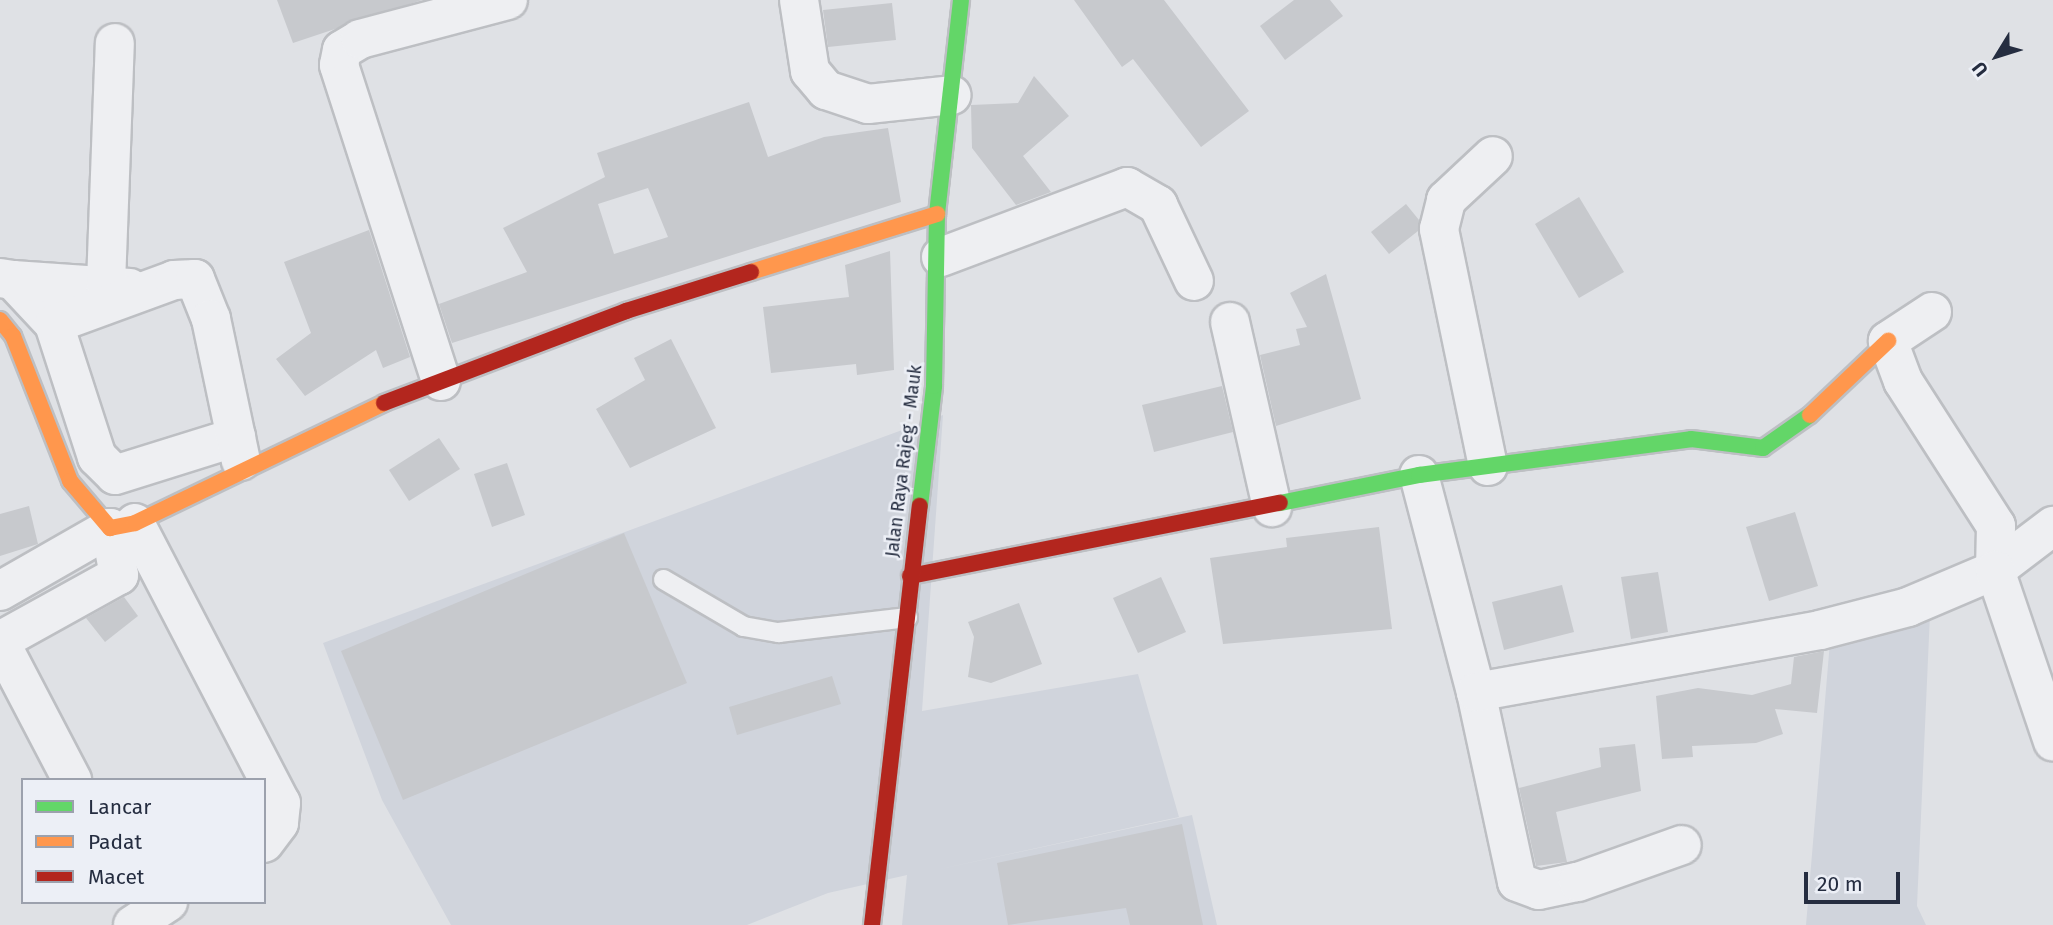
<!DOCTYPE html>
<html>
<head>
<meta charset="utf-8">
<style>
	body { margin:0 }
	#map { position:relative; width:2053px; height:925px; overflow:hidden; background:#dfe1e5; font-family:"Fira Sans",sans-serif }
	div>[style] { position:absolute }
	.built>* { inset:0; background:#d0d4dc }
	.building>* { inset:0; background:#c7c9cd }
	.roads { filter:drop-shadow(2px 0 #bdbfc3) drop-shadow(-2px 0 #bdbfc3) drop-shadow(0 2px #bdbfc3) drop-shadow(0 -2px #bdbfc3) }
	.lane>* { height:19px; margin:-9.5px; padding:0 9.5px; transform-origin:9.5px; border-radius:9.5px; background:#eeeff2 }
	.street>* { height:38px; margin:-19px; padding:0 19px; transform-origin:19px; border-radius:19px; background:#eeeff2 }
	.fast>* { height:16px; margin:-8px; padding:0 8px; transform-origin:8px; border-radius:8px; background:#63d668 }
	.slow>* { height:16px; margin:-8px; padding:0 8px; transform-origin:8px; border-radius:8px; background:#ff974d }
	.jam>* { height:16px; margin:-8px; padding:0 8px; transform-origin:8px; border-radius:8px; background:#b3261e }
	span { translate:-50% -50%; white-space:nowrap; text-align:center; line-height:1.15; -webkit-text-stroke:5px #eceff6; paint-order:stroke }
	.street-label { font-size:18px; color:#252d40 }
	.legend { position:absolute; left:21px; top:778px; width:245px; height:126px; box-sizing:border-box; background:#eceff6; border:2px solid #9ca1ad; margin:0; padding:9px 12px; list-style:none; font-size:21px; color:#252d40 }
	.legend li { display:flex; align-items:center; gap:14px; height:35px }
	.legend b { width:35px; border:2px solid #9ca1ad }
	.north { position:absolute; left:1962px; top:21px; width:70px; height:70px; -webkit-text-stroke:5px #eceff6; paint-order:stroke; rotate:232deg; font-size:19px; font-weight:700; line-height:28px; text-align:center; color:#252d40 }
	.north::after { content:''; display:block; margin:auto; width:24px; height:32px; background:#252d40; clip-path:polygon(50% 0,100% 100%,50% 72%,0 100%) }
	.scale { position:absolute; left:1804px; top:872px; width:96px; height:32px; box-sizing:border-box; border:4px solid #252d40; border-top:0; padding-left:9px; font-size:21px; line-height:24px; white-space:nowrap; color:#252d40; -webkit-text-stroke:5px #eceff6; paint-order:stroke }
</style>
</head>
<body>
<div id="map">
	<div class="built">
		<i style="clip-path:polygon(943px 415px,922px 711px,1138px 674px,1179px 817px,931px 871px,1192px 815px,1217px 925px,902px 925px,907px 875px,828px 893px,747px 925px,451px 925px,382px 800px,323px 643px)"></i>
		<i style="clip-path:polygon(1930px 614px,1917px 906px,1926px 925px,1806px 925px,1831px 630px)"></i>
	</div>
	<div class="building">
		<i style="clip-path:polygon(277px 0,422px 0,293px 43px)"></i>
		<i style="clip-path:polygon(1074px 0,1164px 0,1249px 111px,1201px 147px,1133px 59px,1122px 67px)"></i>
		<i style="clip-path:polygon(1294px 0,1330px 0,1343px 16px,1285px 60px,1260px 26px)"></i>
		<i style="clip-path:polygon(892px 3px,896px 40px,828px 47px,823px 10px)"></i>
		<i style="clip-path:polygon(1034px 76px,1069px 116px,1023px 156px,1051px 192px,1016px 205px,972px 148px,971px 105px,1018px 103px)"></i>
		<i style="clip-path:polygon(evenodd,749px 102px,768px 157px,824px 137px,888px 128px,901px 202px,452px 343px,439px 304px,527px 272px,503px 228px,605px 177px,597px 153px,749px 102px,648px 188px,668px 237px,614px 254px,598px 204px,648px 188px)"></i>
		<i style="clip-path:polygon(1579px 197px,1624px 272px,1579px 298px,1535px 224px)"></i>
		<i style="clip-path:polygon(1406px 204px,1419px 220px,1418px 231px,1389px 254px,1371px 232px)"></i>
		<i style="clip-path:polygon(369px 230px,410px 357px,383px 368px,376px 350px,305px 396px,276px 359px,311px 333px,284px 262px)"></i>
		<i style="clip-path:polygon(890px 251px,894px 370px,857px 375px,856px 364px,771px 373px,763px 307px,849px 297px,845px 265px)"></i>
		<i style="clip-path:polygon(1326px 274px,1361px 399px,1276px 426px,1260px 355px,1300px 345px,1296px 329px,1307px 327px,1290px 293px)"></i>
		<i style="clip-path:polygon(671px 339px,716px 428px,630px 468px,596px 409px,645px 380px,634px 358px)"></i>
		<i style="clip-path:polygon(1222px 386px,1233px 432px,1154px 452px,1142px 405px)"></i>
		<i style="clip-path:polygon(439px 438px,460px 469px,409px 501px,389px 470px)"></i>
		<i style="clip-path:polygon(507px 463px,525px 515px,492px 527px,474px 474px)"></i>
		<i style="clip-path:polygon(29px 506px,38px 544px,0 556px,0 514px)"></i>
		<i style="clip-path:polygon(1795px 512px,1818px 586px,1769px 601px,1746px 527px)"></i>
		<i style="clip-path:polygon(1379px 527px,1392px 629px,1223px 644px,1210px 558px,1287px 547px,1286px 538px)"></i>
		<i style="clip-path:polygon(624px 533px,687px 683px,403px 800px,341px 651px)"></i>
		<i style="clip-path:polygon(1658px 572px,1668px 632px,1631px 639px,1621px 577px)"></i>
		<i style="clip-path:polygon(1161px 577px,1186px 632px,1138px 653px,1113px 598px)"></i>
		<i style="clip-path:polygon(1562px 585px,1574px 632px,1504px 650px,1492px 602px)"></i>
		<i style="clip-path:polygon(124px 597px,138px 616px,105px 642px,86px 618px)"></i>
		<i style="clip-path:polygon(1019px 603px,1042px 664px,991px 683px,968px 677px,974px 637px,968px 622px)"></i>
		<i style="clip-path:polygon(1824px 651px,1817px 713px,1775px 709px,1783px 734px,1756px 743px,1692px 746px,1693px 757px,1662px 759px,1656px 696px,1698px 688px,1752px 695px,1791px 684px,1794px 657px)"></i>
		<i style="clip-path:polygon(832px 676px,841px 704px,737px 735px,729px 707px)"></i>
		<i style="clip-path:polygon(1635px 744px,1641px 791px,1556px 812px,1567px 862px,1536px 866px,1519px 788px,1601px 767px,1599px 748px)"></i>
		<i style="clip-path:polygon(1182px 824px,1203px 925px,1130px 925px,1126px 908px,1008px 925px,997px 863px)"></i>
	</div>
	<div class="roads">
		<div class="lane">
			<i style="left:663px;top:579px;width:93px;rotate:30.4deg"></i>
			<i style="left:743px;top:626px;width:36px;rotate:10deg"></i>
			<i style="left:778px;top:632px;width:130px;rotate:-6.6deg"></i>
		</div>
		<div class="street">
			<i style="left:799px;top:0;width:72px;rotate:81.2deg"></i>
			<i style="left:810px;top:71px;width:25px;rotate:50deg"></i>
			<i style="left:826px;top:90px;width:44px;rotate:18.4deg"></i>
			<i style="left:868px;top:104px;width:84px;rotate:-6.1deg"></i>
			<i style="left:941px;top:257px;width:199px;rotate:-20.6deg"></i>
			<i style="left:1127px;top:187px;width:36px;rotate:30deg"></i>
			<i style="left:1158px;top:205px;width:84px;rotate:64.7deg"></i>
			<i style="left:0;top:278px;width:13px;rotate:9deg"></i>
			<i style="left:13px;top:280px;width:60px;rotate:47deg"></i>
			<i style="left:54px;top:324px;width:140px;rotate:72.1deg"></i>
			<i style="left:97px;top:457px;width:25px;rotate:45deg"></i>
			<i style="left:115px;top:475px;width:127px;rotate:-17.4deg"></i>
			<i style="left:13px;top:280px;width:117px;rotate:3.9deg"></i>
			<i style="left:106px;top:284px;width:241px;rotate:-87.9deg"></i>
			<i style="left:1932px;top:312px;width:53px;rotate:146.6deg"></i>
			<i style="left:1888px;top:341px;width:43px;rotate:69.4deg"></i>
			<i style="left:1903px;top:381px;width:172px;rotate:57.3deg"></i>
			<i style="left:1996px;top:526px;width:44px;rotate:91.3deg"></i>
			<i style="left:1230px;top:322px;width:190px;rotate:77.2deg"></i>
			<i style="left:54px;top:324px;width:128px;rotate:-20.1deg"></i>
			<i style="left:174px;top:280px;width:21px;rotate:-3deg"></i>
			<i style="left:195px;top:279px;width:43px;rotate:68.2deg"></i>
			<i style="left:211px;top:319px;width:145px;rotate:78.1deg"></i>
			<i style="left:441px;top:381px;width:332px;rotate:-107.9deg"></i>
			<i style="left:339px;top:65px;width:15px;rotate:-79deg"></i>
			<i style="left:342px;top:50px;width:21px;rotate:-31deg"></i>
			<i style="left:360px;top:39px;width:153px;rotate:-14.8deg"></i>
			<i style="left:1488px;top:466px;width:242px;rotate:-101.7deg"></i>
			<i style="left:1439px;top:229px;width:30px;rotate:-76deg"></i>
			<i style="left:1446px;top:200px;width:64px;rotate:-43.1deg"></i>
			<i style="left:1419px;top:475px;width:224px;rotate:75.3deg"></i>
			<i style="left:1476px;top:692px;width:194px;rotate:77.8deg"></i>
			<i style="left:1517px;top:882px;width:23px;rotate:20deg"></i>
			<i style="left:1539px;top:890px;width:40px;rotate:-12deg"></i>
			<i style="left:1578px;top:882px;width:110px;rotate:-19.6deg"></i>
			<i style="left:135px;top:523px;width:316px;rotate:62.5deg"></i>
			<i style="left:281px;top:803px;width:20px;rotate:96deg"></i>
			<i style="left:279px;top:823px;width:25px;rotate:127deg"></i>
			<i style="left:1995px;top:570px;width:73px;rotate:-37.2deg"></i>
			<i style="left:0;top:591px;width:127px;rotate:-29.8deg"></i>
			<i style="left:110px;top:528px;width:48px;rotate:79.2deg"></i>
			<i style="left:119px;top:575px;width:136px;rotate:151deg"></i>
			<i style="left:0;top:642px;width:156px;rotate:62.4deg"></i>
			<i style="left:1476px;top:692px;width:350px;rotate:-10.2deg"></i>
			<i style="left:1820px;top:630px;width:91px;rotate:-14.6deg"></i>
			<i style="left:1908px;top:607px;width:95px;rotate:-23deg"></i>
			<i style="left:1995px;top:570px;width:181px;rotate:71.3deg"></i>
			<i style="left:133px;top:925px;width:42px;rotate:-33.3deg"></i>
		</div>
		<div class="fast">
			<i style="left:1280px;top:503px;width:142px;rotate:-11.4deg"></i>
			<i style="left:1419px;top:475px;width:274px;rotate:-7.5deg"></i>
			<i style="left:1691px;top:439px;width:73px;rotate:7.1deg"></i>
			<i style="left:1763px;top:448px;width:57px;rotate:-35.1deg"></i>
			<i style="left:920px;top:506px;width:121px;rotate:-83.3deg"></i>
			<i style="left:934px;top:386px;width:172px;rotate:-89deg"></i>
			<i style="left:937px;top:214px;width:215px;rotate:-83.6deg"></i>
		</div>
		<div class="slow">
			<i style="left:751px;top:272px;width:195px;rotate:-17.3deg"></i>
			<i style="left:0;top:320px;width:21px;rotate:51deg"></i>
			<i style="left:13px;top:336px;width:156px;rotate:68.5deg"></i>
			<i style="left:70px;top:481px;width:62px;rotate:49.6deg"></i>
			<i style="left:110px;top:528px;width:25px;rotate:-11deg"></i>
			<i style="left:135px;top:523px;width:276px;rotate:-25.7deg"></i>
			<i style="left:1810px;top:415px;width:108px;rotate:-43.5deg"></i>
		</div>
		<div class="jam">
			<i style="left:384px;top:403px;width:259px;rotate:-20.8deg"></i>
			<i style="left:626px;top:311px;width:131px;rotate:-17.3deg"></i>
			<i style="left:910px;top:576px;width:377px;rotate:-11.2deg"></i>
			<i style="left:872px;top:925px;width:422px;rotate:-83.5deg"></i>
		</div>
	</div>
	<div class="street-label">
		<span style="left:904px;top:461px;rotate:-83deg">Jalan Raya Rajeg - Mauk</span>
	</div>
	<ul class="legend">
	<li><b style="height:9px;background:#63d668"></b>Lancar</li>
	<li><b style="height:9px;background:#ff974d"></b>Padat</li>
	<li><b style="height:9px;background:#b3261e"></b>Macet</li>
	</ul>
	<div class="north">U</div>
	<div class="scale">20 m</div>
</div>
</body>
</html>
